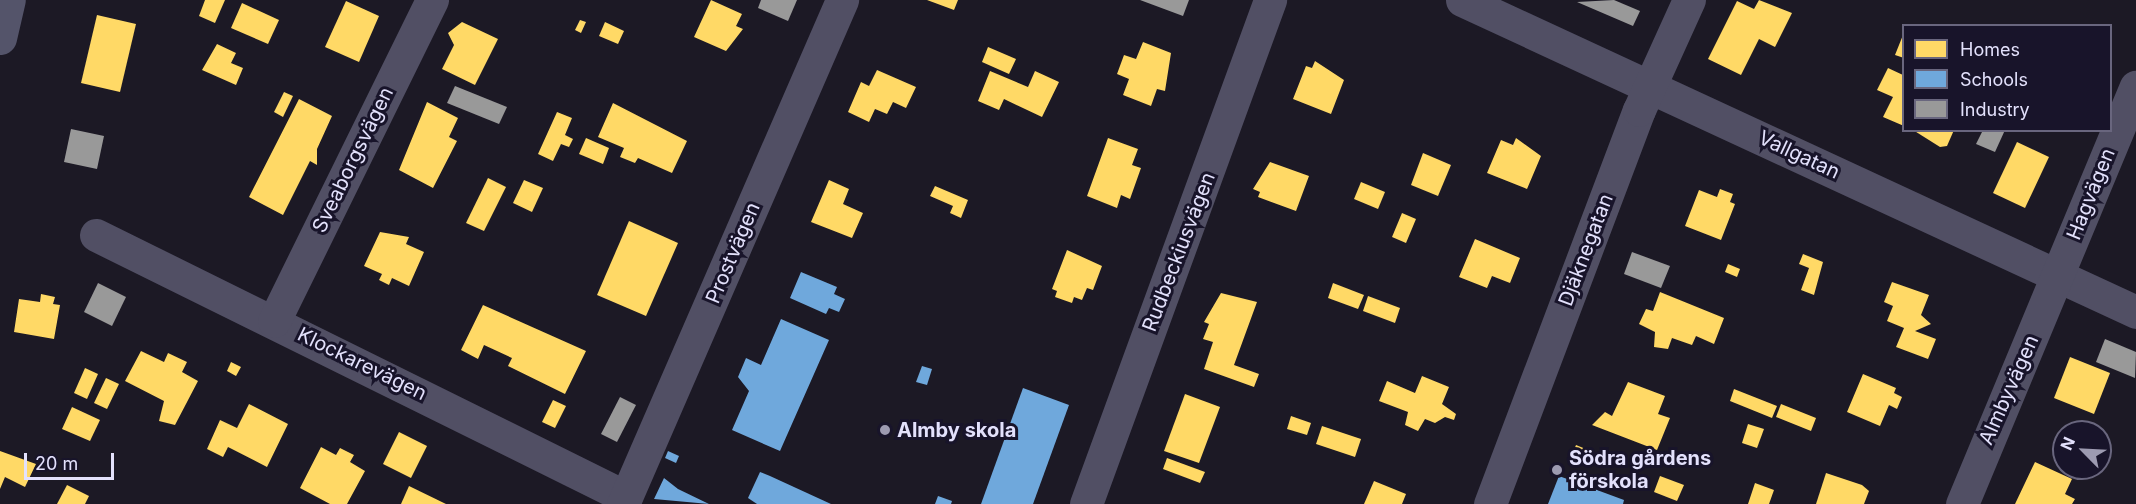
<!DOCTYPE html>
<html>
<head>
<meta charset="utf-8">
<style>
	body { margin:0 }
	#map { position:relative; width:2136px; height:504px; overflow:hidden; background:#1c1925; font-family:Inter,sans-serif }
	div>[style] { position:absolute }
	.homes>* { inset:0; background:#ffd966 }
	.schools>* { inset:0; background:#6fa8dc }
	.industry>* { inset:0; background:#999 }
	.street>* { height:33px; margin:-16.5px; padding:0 16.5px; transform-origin:16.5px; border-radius:16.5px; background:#514f64 }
	.secondary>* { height:33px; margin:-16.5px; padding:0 16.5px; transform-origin:16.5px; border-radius:16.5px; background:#54546a }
	.dots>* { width:16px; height:16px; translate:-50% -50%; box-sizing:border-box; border:3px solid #18142a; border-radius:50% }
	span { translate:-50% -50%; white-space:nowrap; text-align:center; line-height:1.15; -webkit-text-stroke:6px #18142a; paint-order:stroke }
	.street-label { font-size:20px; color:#e3e1fc }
	.poi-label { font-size:20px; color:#e3e1fc; font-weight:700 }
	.left { translate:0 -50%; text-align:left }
	.legend { position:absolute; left:1902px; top:24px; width:210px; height:108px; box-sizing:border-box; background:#18142a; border:2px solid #69667e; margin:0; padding:8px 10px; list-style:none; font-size:18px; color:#e3e1fc }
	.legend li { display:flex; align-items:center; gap:12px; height:30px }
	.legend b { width:30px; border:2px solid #69667e }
	.north { position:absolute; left:2052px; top:420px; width:60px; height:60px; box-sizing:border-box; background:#18142a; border:2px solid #69667e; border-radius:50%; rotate:294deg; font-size:16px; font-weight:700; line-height:24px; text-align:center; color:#e3e1fc }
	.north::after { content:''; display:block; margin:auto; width:21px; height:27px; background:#9d9bb1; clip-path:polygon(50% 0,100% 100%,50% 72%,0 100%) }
	.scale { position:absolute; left:24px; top:453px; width:90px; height:27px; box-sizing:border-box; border:3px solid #e3e1fc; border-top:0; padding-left:8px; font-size:18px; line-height:21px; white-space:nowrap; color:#e3e1fc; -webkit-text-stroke:4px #18142a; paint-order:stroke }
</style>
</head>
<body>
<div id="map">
	<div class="homes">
		<i style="clip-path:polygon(205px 0,225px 0,215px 23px,199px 16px)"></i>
		<i style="clip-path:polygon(711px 0,742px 14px,736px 26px,743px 29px,726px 51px,694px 37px)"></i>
		<i style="clip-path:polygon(927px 0,958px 0,954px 10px)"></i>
		<i style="clip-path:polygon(1759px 0,1792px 13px,1775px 47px,1759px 39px,1741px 75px,1708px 59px,1737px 1px,1754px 9px)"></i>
		<i style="clip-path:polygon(346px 1px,379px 16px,359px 62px,325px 47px)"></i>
		<i style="clip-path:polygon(242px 3px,279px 20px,268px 44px,231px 28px)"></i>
		<i style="clip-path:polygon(97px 15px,136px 24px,120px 92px,81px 83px)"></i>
		<i style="clip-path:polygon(580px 20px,586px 22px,581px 33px,575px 30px)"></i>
		<i style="clip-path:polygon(462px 22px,498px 39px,475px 85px,442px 69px,454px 45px,448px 33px)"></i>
		<i style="clip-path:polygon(605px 22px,624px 31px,618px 44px,599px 36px)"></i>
		<i style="clip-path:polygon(1903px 35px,1904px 35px,1904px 58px,1895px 55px)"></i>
		<i style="clip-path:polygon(1143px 42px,1171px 53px,1165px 91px,1157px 89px,1151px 106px,1123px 95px,1129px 79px,1117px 74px,1124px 55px,1136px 59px)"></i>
		<i style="clip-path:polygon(217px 44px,236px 53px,231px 63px,243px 68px,236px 85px,202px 70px)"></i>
		<i style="clip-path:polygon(988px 47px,1016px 59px,1009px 74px,982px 62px)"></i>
		<i style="clip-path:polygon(1315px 61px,1344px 80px,1331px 114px,1293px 99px,1306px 66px,1312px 68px)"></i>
		<i style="clip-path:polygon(1888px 68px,1903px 75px,1904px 126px,1883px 117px,1893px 97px,1877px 90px)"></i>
		<i style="clip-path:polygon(877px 70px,916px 87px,906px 108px,893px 102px,887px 114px,875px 109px,869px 122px,848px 112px,861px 82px,869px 86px)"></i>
		<i style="clip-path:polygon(990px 71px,1028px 87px,1035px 71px,1059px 82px,1042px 117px,1004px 99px,999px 110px,978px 101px)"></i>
		<i style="clip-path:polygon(284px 92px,293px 96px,283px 117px,274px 112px)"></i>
		<i style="clip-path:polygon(299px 99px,332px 116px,317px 149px,317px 165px,310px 161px,283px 215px,249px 197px)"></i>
		<i style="clip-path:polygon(427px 102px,458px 118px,449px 137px,457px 141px,433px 188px,399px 170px)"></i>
		<i style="clip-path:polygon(613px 103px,687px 141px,672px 173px,638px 158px,635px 163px,620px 157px,624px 148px,598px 137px)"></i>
		<i style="clip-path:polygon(557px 112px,572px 118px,565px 135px,573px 139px,569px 147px,561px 144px,553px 161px,538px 154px)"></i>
		<i style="clip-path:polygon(1913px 130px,1954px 130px,1947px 146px,1940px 147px)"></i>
		<i style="clip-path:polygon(586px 138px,609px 148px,603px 164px,579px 154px)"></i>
		<i style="clip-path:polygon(1108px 138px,1138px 149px,1132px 165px,1141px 168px,1130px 199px,1121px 195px,1117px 208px,1087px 196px)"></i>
		<i style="clip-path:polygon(1516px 138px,1541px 156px,1527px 189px,1487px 173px,1501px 140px,1513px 145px)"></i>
		<i style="clip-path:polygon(2017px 142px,2049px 157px,2025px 208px,1993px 193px)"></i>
		<i style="clip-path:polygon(1423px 153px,1451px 165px,1438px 196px,1411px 185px)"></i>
		<i style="clip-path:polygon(1270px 162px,1309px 176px,1296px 211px,1258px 197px,1260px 192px,1253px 189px)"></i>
		<i style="clip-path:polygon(488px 178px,506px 187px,484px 231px,466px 223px)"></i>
		<i style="clip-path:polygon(524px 180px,543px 188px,532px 212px,513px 203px)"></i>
		<i style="clip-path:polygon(829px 180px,849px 189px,843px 204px,863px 213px,852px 238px,811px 222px)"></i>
		<i style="clip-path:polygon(1361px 182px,1385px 192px,1378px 209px,1354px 199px)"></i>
		<i style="clip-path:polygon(935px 186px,968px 200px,961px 218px,950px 213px,953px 206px,930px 196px)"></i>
		<i style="clip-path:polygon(1720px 189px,1733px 194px,1730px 202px,1735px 204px,1721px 240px,1685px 226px,1699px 190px,1717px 197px)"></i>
		<i style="clip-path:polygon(1402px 213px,1416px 219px,1406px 243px,1392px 237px)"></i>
		<i style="clip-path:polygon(629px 221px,678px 243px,646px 316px,597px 295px)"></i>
		<i style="clip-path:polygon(380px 232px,409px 237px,406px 244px,424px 252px,409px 286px,392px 278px,389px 285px,379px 280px,382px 274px,364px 266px)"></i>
		<i style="clip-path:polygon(1475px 239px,1520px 258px,1510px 283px,1492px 276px,1487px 288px,1459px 277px)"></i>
		<i style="clip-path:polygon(1067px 250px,1102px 266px,1093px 290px,1087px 288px,1082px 300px,1074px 297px,1072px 303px,1055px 297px,1057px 291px,1052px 289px)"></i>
		<i style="clip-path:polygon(1803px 254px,1823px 262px,1814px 295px,1801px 290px,1809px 268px,1799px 264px)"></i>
		<i style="clip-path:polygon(1728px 264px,1740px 269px,1737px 277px,1725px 272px)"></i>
		<i style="clip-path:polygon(1892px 282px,1929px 295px,1921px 315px,1931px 324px,1915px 331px,1936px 339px,1928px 359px,1896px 347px,1904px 328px,1887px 321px,1893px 306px,1884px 302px)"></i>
		<i style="clip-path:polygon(1333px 283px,1364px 295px,1358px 309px,1328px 298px)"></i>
		<i style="clip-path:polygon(1660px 292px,1724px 318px,1714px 344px,1696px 336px,1692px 345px,1672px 338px,1668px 349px,1654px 347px,1655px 332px,1639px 324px,1646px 309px,1653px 311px)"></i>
		<i style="clip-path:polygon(1221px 293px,1257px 302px,1234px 365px,1259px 374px,1254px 387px,1204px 369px,1213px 342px,1203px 339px,1209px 324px,1204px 322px)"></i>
		<i style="clip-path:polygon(41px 294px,55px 297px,53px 304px,60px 305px,54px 339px,14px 332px,19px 299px,40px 302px)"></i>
		<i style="clip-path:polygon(1368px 296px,1400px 308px,1395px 323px,1363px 311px)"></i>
		<i style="clip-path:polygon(483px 305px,586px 351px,565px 394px,508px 366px,512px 358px,484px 345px,478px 359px,461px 350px)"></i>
		<i style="clip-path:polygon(141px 351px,164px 362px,168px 353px,187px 362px,182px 372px,198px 381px,175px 425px,159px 421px,164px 401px,125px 381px)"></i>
		<i style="clip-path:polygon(2070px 357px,2110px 373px,2094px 414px,2054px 398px)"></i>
		<i style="clip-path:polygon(231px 362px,241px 367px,236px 376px,227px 371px)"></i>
		<i style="clip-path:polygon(85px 368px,98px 374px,87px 399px,74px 393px)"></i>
		<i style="clip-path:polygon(1863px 374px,1896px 388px,1894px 393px,1902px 397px,1897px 409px,1889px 405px,1880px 426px,1847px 412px)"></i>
		<i style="clip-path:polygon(1422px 376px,1449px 387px,1442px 404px,1456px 414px,1454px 420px,1445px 417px,1435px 423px,1425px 419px,1418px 431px,1405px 425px,1408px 412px,1379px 401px,1387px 381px,1415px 393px)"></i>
		<i style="clip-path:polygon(106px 378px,119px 384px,107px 409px,94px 403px)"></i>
		<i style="clip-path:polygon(1628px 382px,1665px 396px,1658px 414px,1670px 418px,1657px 450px,1592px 425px,1605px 412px,1612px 416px)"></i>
		<i style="clip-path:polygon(1734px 389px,1777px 406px,1772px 418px,1730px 401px)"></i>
		<i style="clip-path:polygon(1185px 394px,1220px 407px,1199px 463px,1164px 451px)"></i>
		<i style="clip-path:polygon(553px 400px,566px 406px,555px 428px,542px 422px)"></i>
		<i style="clip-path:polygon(249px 404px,288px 424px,267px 467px,228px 447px,223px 457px,207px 449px,220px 420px,237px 428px)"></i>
		<i style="clip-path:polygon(1781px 404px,1816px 418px,1811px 431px,1776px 417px)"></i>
		<i style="clip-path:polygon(72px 407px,100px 420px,90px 441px,62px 429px)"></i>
		<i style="clip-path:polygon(1291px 416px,1311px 423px,1307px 435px,1287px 429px)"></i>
		<i style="clip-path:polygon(1748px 424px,1764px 429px,1757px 448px,1742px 443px)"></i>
		<i style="clip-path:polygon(1322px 426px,1361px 439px,1355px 457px,1316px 444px)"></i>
		<i style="clip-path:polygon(399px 432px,427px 446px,411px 478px,383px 464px)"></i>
		<i style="clip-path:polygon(1576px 445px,1593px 452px,1587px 466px,1570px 460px)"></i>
		<i style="clip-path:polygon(321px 447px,336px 455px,340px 448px,354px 455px,350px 462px,365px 471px,347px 504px,330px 504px,300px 488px)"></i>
		<i style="clip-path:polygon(0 451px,36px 464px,25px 487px,5px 477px,0 489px)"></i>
		<i style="clip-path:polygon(1167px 458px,1205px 472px,1200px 483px,1163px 469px)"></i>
		<i style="clip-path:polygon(2035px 462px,2072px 479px,2065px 494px,2075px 499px,2072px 504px,2015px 504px)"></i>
		<i style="clip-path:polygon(1826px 473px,1862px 485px,1869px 491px,1864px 504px,1816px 504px)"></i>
		<i style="clip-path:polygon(1660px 476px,1684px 485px,1677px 501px,1654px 492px)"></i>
		<i style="clip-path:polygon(1374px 481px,1406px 494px,1402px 504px,1364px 504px)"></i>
		<i style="clip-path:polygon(1755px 483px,1774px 490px,1769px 504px,1748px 504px)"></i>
		<i style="clip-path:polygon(67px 485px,89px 496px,85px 504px,57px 504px)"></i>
		<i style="clip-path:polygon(409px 486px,446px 504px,401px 504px)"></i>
	</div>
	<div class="schools">
		<i style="clip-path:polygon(801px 272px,837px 287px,834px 294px,845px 299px,839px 312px,829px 308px,826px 314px,790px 298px)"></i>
		<i style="clip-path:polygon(781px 319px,829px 340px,780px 451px,732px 430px,749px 391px,738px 377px,746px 358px,761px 365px)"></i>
		<i style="clip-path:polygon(922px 366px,932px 369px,927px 385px,916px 382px)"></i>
		<i style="clip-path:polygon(1023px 388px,1069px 405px,1033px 504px,981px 504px)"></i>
		<i style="clip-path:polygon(668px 451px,679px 456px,676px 463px,665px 458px)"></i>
		<i style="clip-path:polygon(760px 472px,770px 476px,831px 504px,757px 504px,748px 498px)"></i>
		<i style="clip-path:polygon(1559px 476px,1624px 500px,1623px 504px,1548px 504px)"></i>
		<i style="clip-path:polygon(664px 478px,678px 489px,709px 504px,654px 499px)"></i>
		<i style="clip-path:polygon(938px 496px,952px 501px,951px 504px,935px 504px)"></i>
	</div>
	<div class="industry">
		<i style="clip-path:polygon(761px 0,797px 0,788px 21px,758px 8px)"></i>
		<i style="clip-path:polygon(1140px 0,1189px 0,1183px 16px)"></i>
		<i style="clip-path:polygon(1614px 0,1640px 11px,1633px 26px,1577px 2px)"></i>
		<i style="clip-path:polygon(455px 86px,507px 107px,499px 124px,447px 103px)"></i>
		<i style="clip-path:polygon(71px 129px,104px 136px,97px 169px,64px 162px)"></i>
		<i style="clip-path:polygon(1983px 130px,2005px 130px,1995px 152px,1976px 144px)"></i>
		<i style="clip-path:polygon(1632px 252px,1670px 266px,1661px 288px,1624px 274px)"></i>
		<i style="clip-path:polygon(98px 283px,126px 297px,112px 326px,84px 312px)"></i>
		<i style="clip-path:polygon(2105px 339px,2136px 352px,2135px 378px,2096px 362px)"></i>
		<i style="clip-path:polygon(620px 397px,636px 405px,617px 442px,601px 434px)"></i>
	</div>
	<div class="street">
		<i style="left:1462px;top:0;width:743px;rotate:24.84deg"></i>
		<i style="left:96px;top:235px;width:591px;rotate:26.31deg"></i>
		<i style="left:274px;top:321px;width:358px;rotate:-63.8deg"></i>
		<i style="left:623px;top:504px;width:550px;rotate:-66.51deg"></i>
		<i style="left:1086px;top:504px;width:537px;rotate:-69.94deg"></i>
		<i style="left:1490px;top:504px;width:421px;rotate:-69.3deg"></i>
		<i style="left:1639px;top:110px;width:121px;rotate:-65.6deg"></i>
		<i style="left:1962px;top:504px;width:452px;rotate:-67.4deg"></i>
	</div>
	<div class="secondary">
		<i style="left:0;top:38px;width:39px;rotate:-77deg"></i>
	</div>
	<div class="dots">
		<i style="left:885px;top:430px;background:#9d9bb1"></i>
		<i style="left:1557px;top:470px;background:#9d9bb1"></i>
	</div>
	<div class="street-label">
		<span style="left:1799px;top:155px;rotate:25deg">Vallgatan</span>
		<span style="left:353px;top:160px;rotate:-64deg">Sveaborgsvägen</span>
		<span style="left:2091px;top:194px;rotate:-68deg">Hagvägen</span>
		<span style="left:1586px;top:250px;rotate:-69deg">Djäknegatan</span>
		<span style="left:1179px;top:252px;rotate:-69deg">Rudbeckiusvägen</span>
		<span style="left:733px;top:253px;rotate:-67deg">Prostvägen</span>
		<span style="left:362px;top:364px;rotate:26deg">Klockarevägen</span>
		<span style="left:2009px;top:390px;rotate:-66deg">Almbyvägen</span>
	</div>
	<div class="poi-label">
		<span class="left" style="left:897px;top:430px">Almby skola</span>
		<span class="left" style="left:1569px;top:470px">Södra gårdens<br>förskola</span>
	</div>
	<ul class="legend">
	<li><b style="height:16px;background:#ffd966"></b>Homes</li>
	<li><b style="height:16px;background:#6fa8dc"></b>Schools</li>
	<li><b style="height:16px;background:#999"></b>Industry</li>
	</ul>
	<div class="north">N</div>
	<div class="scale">20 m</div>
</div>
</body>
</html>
